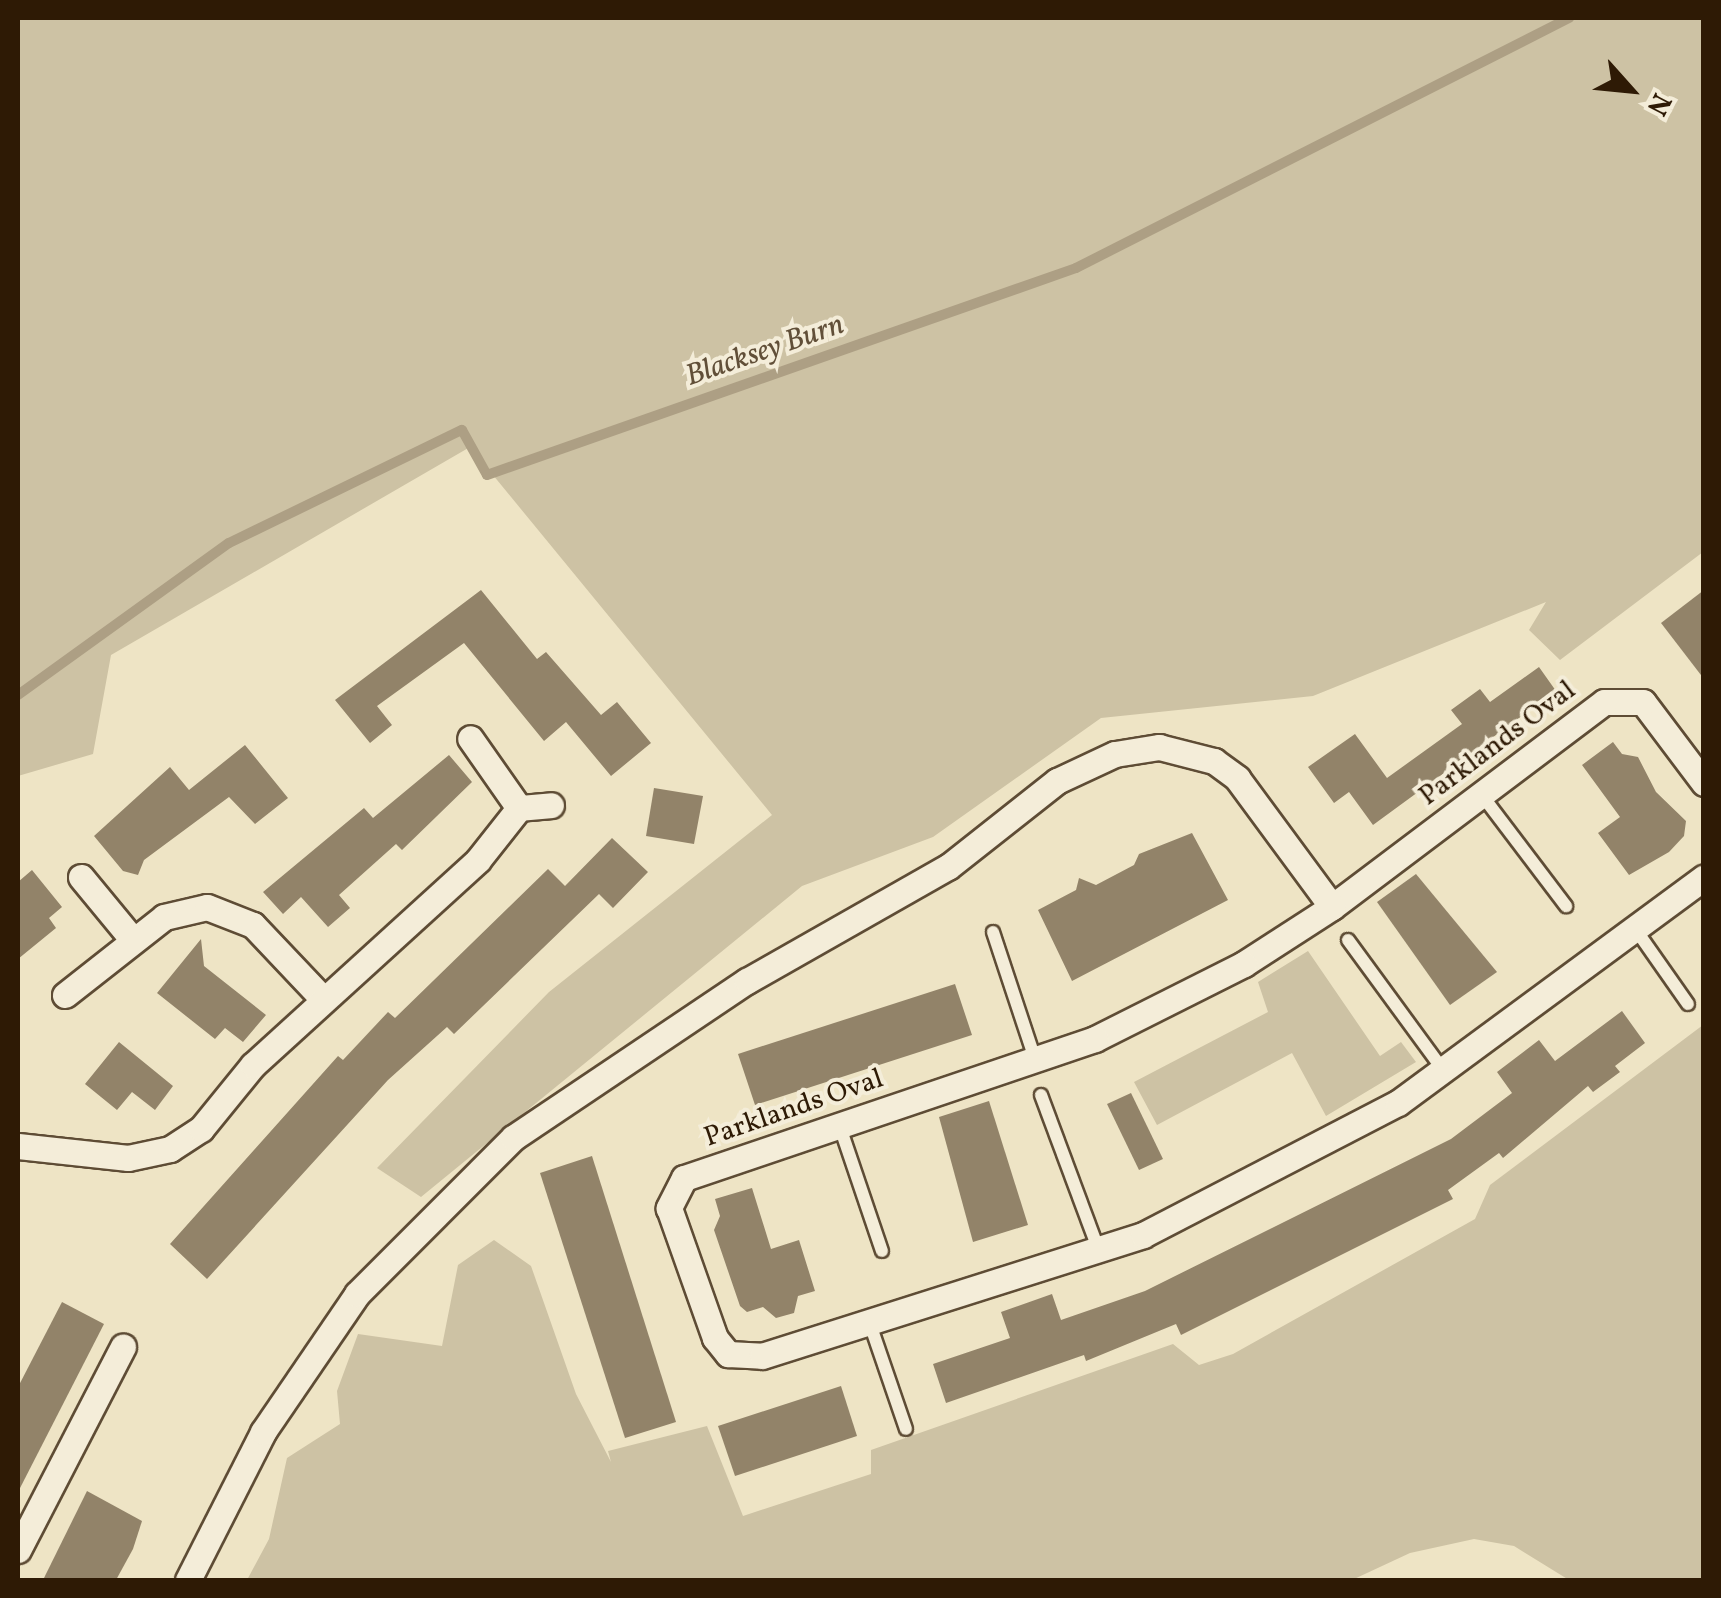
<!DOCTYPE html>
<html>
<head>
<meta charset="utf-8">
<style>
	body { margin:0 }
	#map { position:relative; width:1721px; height:1598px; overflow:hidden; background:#eee4c5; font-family:Vollkorn,serif }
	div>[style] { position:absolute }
	.green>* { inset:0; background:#cdc2a4 }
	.stream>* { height:10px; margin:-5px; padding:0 5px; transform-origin:5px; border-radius:5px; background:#ad9f84 }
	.building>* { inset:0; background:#928369 }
	.roads { filter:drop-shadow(2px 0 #5e4c35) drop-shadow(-2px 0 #5e4c35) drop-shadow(0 2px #5e4c35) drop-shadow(0 -2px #5e4c35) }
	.lane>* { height:12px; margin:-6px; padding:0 6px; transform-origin:6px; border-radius:6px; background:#f4edd9 }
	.street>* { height:25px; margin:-12.5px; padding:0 12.5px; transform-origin:12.5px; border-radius:12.5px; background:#f4edd9 }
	span { translate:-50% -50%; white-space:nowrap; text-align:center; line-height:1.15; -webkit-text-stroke:8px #f4edd9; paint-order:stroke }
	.street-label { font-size:28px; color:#2e1a05 }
	.water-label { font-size:30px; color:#614f38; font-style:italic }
	.frame { position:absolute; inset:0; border:20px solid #2e1a05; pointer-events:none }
	.north { position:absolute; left:1581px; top:40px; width:100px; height:100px; -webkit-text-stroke:8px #f4edd9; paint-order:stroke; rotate:117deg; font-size:28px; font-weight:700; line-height:40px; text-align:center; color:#2e1a05 }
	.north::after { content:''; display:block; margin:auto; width:35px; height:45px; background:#2e1a05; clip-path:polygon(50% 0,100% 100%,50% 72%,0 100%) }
</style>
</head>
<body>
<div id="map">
	<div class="green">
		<i style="clip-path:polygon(18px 18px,1703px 18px,1703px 552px,1560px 660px,1529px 630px,1546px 602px,1313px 696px,1101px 718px,933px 837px,802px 886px,421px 1197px,377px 1168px,549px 992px,772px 815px,470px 447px,111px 655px,93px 754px,18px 776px)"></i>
		<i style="clip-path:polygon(1308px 951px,1380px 1056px,1401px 1042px,1416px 1062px,1326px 1116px,1292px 1053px,1157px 1125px,1134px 1082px,1268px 1012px,1258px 982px)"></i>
		<i style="clip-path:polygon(1703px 1025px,1703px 1580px,1569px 1580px,1514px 1546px,1474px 1539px,1410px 1553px,1352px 1580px,247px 1580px,269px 1539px,287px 1458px,340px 1424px,337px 1391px,358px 1334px,442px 1346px,458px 1265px,494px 1240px,531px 1266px,576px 1394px,611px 1462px,608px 1451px,707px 1426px,743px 1516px,871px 1474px,871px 1450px,1173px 1344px,1199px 1365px,1233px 1354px,1475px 1219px,1490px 1185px)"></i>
	</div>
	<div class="stream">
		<i style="left:18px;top:695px;width:260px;rotate:-35.8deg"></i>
		<i style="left:229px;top:543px;width:259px;rotate:-25.9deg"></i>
		<i style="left:462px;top:430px;width:51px;rotate:60.9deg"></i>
		<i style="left:487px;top:475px;width:624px;rotate:-19.36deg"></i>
		<i style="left:1076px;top:268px;width:553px;rotate:-26.89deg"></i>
	</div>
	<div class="building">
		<i style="clip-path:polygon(481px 590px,537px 659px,546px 652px,601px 715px,617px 702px,651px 743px,611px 776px,566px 722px,544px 741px,464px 643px,377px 706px,392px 725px,370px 743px,335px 700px)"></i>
		<i style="clip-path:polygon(1704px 590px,1704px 679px,1661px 623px)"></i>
		<i style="clip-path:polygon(1539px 667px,1556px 691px,1373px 825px,1349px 792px,1334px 803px,1308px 767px,1355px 734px,1387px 778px,1462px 724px,1451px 710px,1480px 689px,1490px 702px)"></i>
		<i style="clip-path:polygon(1613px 742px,1622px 754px,1638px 757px,1656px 792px,1686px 821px,1684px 836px,1669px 852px,1629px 875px,1598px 833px,1620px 817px,1582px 765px)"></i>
		<i style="clip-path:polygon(245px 745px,288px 798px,255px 824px,229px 797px,144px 860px,138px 875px,123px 871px,94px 836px,170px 767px,189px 790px)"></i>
		<i style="clip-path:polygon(449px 755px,472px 782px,402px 850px,396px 844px,339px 895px,350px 908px,328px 927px,301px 897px,283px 914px,263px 892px,364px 808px,373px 818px)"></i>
		<i style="clip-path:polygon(654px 788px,703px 796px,694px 844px,646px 836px)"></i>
		<i style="clip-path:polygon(1192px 833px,1228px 900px,1072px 981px,1038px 910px,1076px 890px,1079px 878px,1096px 885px,1134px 865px,1139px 854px)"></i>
		<i style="clip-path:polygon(612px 838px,648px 872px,613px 908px,599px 894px,454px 1034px,447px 1027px,388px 1080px,207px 1279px,170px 1244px,338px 1056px,343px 1060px,388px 1012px,395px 1018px,548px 869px,565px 886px)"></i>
		<i style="clip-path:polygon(32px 870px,62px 907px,49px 918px,56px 928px,18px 959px,18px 882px)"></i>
		<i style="clip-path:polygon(1416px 874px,1497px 972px,1450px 1005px,1377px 902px)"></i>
		<i style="clip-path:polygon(201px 939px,204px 966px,266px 1015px,243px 1042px,225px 1028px,215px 1039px,157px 993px)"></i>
		<i style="clip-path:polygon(955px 984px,972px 1035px,755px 1105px,738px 1054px)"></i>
		<i style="clip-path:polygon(1622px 1011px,1645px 1043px,1615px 1066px,1620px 1072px,1593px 1092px,1588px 1086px,1503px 1158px,1499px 1153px,1448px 1190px,1453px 1199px,1181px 1335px,1176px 1324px,1086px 1361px,1084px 1355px,946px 1403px,933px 1364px,1010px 1338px,1001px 1312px,1052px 1294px,1061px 1320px,1145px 1291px,1451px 1139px,1512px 1093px,1497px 1072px,1539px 1040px,1555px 1061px)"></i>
		<i style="clip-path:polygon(119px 1042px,173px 1086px,155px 1110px,132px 1092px,117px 1110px,85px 1084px)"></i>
		<i style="clip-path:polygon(1131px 1093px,1163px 1159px,1139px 1170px,1107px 1104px)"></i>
		<i style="clip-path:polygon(989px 1101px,1028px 1225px,973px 1242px,939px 1117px)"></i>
		<i style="clip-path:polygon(592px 1156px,676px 1422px,625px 1438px,540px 1173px)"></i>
		<i style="clip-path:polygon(752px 1188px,771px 1249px,799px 1240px,815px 1291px,798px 1296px,794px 1313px,776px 1318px,763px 1307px,747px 1312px,740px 1306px,714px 1230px,720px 1216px,715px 1199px)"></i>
		<i style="clip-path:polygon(62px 1302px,104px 1324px,18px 1492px,18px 1387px)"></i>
		<i style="clip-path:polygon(841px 1386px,857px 1436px,735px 1476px,718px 1426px)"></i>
		<i style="clip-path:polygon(87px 1491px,142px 1521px,133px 1549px,116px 1580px,43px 1580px)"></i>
	</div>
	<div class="roads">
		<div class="lane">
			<i style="left:1481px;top:794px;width:141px;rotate:52.8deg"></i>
			<i style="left:1634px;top:927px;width:94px;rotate:55deg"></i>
			<i style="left:993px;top:932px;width:134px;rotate:71.7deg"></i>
			<i style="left:1348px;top:940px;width:161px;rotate:53.8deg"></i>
			<i style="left:1041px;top:1095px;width:166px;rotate:69.6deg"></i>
			<i style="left:839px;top:1124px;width:134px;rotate:71.3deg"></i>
			<i style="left:869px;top:1321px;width:114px;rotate:71.1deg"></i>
		</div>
		<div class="street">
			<i style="left:1704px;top:783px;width:101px;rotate:-127deg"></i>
			<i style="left:1643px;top:702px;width:39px;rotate:180deg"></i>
			<i style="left:1604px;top:702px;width:341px;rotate:143deg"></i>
			<i style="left:1332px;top:907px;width:105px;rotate:147.1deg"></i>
			<i style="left:1244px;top:964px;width:167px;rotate:153.3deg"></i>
			<i style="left:1095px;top:1039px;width:434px;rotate:161.3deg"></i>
			<i style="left:684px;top:1178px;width:34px;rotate:117deg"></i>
			<i style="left:669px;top:1208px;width:138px;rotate:70.5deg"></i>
			<i style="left:715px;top:1338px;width:21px;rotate:51deg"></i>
			<i style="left:728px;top:1354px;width:34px;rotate:3deg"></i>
			<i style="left:762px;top:1356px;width:400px;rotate:-17.6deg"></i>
			<i style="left:1143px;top:1235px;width:287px;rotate:-27.4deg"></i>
			<i style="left:1398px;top:1103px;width:380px;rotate:-36.4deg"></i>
			<i style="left:519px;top:808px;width:32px;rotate:-5deg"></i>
			<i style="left:81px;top:877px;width:82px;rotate:50.5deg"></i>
			<i style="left:65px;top:995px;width:126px;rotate:-38.2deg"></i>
			<i style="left:164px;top:917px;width:44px;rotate:-13.1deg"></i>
			<i style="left:207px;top:907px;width:49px;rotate:21.4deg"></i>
			<i style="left:253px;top:925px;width:99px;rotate:46.6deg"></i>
			<i style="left:18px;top:1146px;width:111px;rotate:6.2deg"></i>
			<i style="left:128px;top:1158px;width:43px;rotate:-12.1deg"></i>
			<i style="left:170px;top:1149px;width:37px;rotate:-33deg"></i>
			<i style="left:201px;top:1129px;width:82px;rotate:-50.9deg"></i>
			<i style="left:253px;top:1065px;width:304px;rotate:-42.3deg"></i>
			<i style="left:478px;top:860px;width:66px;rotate:-51.7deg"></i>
			<i style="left:519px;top:808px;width:85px;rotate:-125deg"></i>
			<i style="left:18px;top:1550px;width:229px;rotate:-62.7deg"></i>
			<i style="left:188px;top:1580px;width:166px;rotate:-63.1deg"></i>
			<i style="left:263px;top:1432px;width:167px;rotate:-55.7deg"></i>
			<i style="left:357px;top:1294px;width:221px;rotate:-45deg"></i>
			<i style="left:513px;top:1138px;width:282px;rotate:-33.9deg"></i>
			<i style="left:747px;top:981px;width:231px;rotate:-29.6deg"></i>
			<i style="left:948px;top:867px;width:139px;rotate:-38.3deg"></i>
			<i style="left:1057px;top:781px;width:64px;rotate:-25deg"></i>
			<i style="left:1115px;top:754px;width:45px;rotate:-9deg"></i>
			<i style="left:1159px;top:747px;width:57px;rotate:14.3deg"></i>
			<i style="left:1214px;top:761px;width:29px;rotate:36deg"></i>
			<i style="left:1237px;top:778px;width:160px;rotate:53.6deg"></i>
		</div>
	</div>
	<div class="street-label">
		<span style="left:1498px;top:744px;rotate:-37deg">Parklands Oval</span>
		<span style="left:794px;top:1109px;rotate:-19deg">Parklands Oval</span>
	</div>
	<div class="water-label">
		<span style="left:765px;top:351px;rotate:-19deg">Blacksey Burn</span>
	</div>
	<div class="frame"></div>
	<div class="north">N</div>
</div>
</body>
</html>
